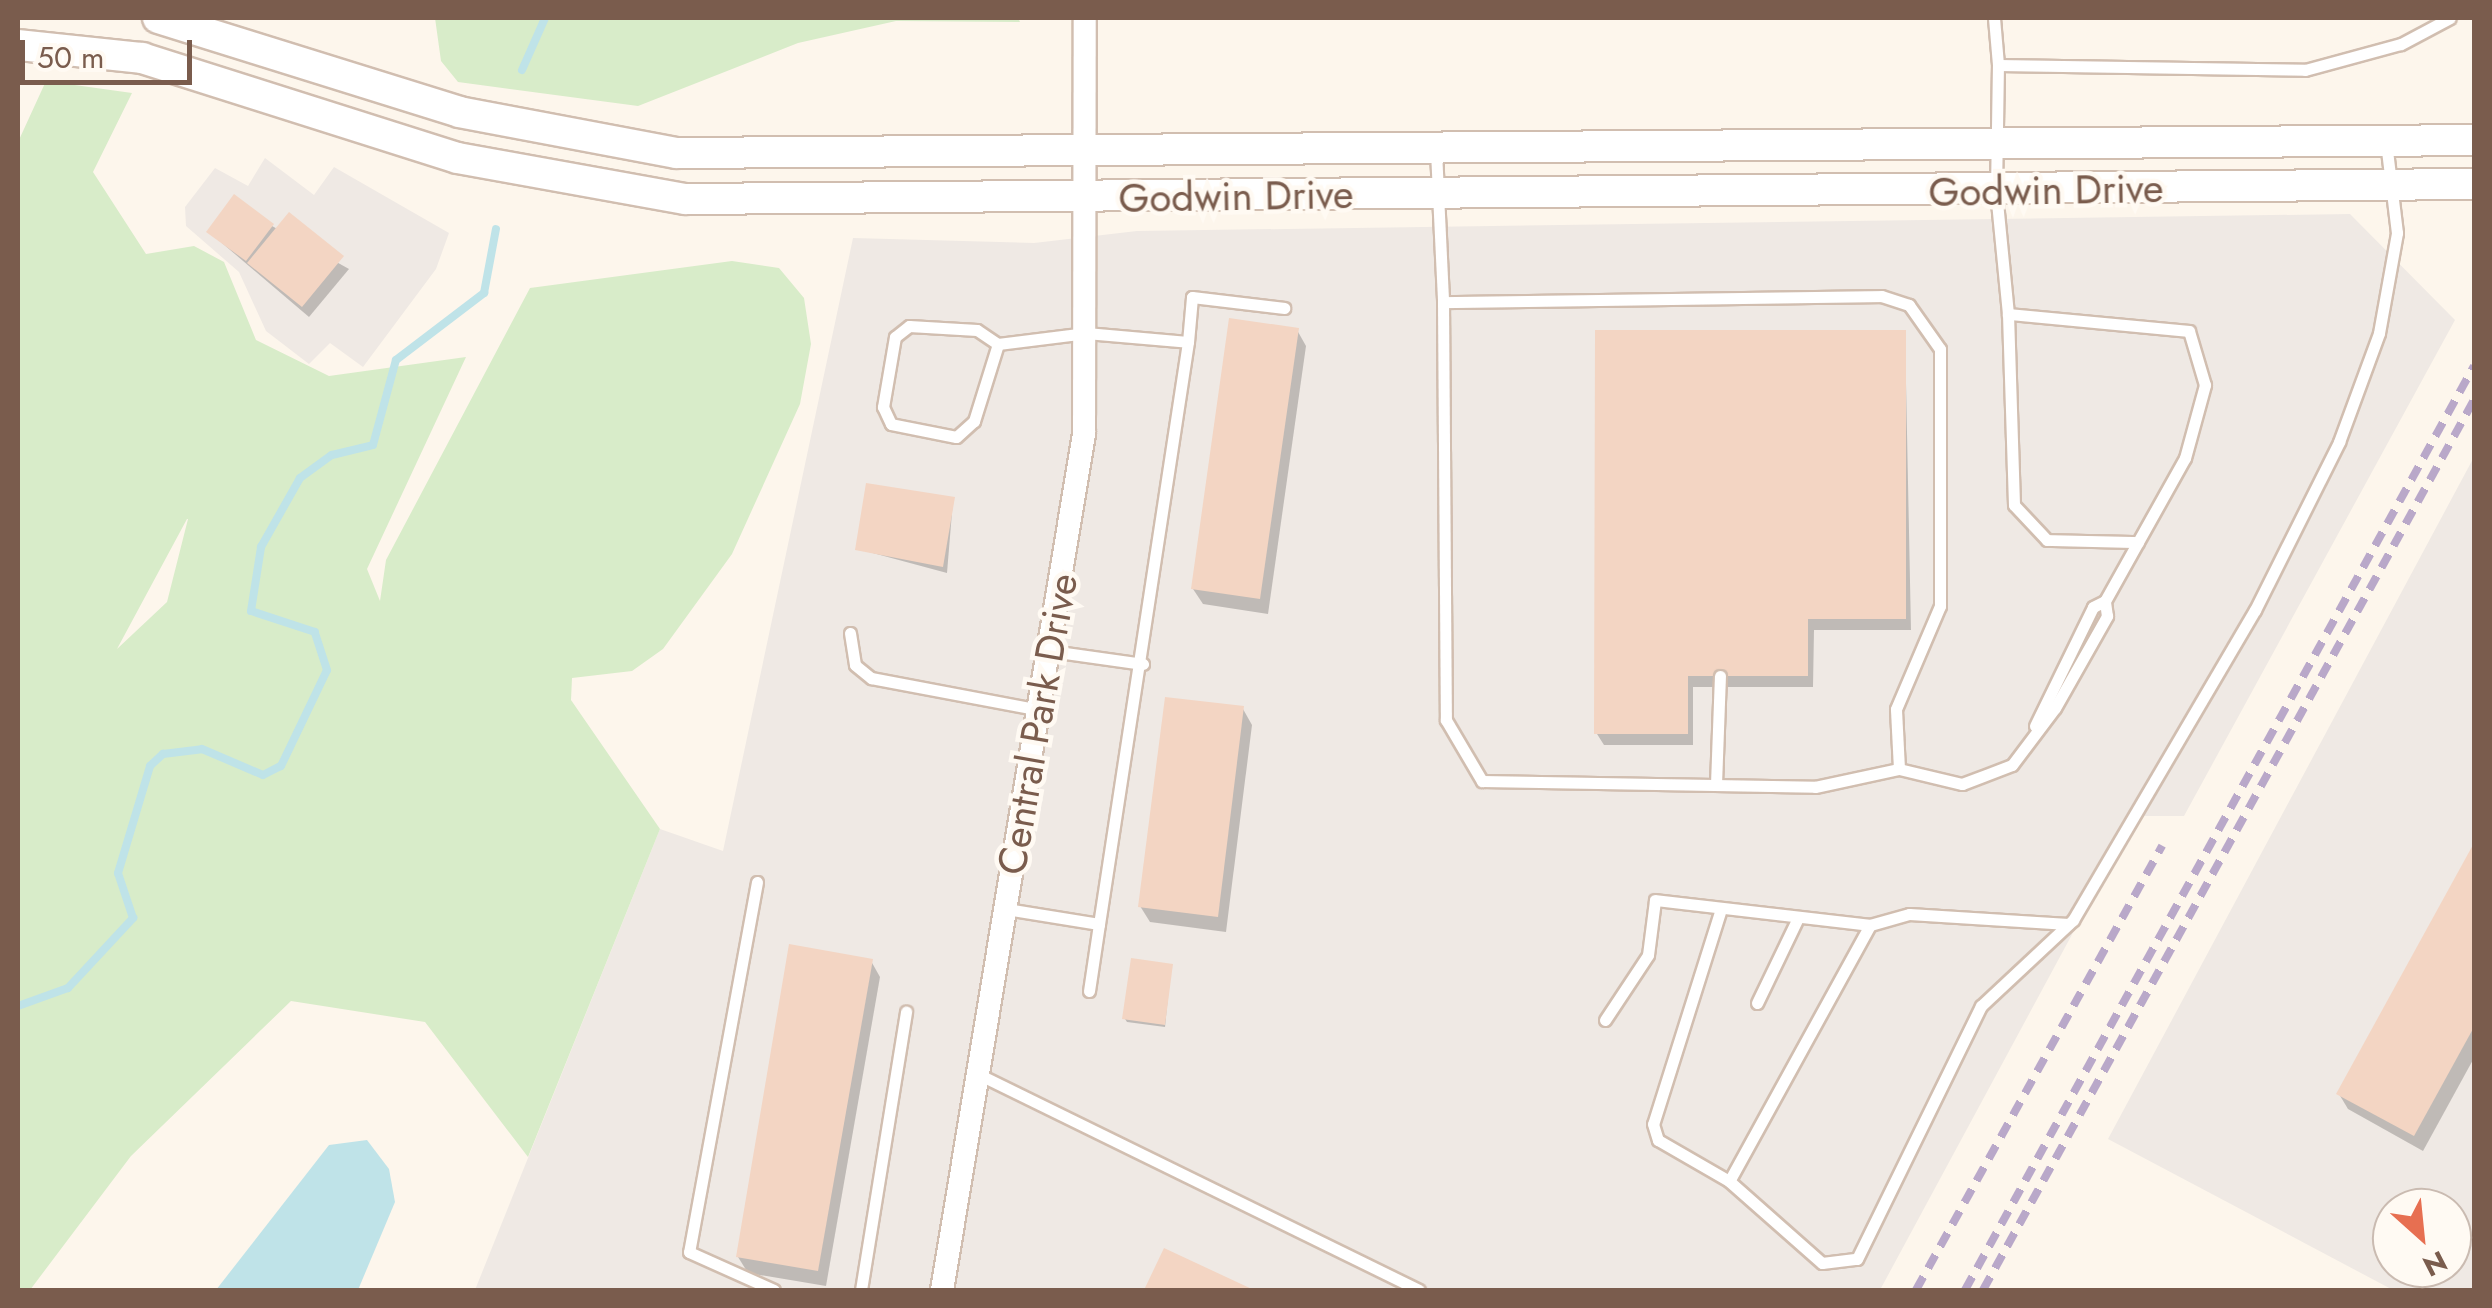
<!DOCTYPE html>
<html>
<head>
<meta charset="utf-8">
<style>
	body { margin:0 }
	#map { position:relative; width:2492px; height:1308px; overflow:hidden; background:#fdf6ec; font-family:Jost,sans-serif }
	div>[style] { position:absolute }
	.industrial>* { inset:0; background:#efe9e4 }
	.green>* { inset:0; background:#d8ecc9 }
	.water>* { inset:0; background:#bfe3e8 }
	.shadow>* { inset:0; background:#0003 }
	.stream>* { height:8px; margin:-4px; padding:0 4px; transform-origin:4px; border-radius:4px; background:#bfe3e8 }
	.building>* { inset:0; background:#f3d5c3 }
	.roads { filter:drop-shadow(2px 0 #d1beb0) drop-shadow(-2px 0 #d1beb0) drop-shadow(0 2px #d1beb0) drop-shadow(0 -2px #d1beb0) }
	.lane>* { height:11px; margin:-5.5px; padding:0 5.5px; transform-origin:5.5px; border-radius:5.5px; background:#fff }
	.street>* { height:22px; margin:-11px; padding:0 11px; transform-origin:11px; border-radius:11px; background:#fff }
	.secondary>* { height:30px; margin:-15px; padding:0 15px; transform-origin:15px; border-radius:15px; background:#fff }
	.rail>* { height:8px; margin-top:-4px; transform-origin:0; background:repeating-linear-gradient(90deg,#b9a8c9 0 15px,transparent 0 25px) }
	span { translate:-50% -50%; white-space:nowrap; text-align:center; line-height:1.15; -webkit-text-stroke:9px #fffaf3; paint-order:stroke }
	.street-label { font-size:40px; color:#7a5c4d }
	.frame { position:absolute; inset:0; border:20px solid #7a5c4d; pointer-events:none }
	.north { position:absolute; left:2372px; top:1188px; width:100px; height:100px; box-sizing:border-box; background:#fffaf3; border:2px solid #cabbb1; border-radius:50%; rotate:153deg; font-size:28px; font-weight:700; line-height:40px; text-align:center; color:#7a5c4d }
	.north::after { content:''; display:block; margin:auto; width:35px; height:45px; background:#e76f51; clip-path:polygon(50% 0,100% 100%,50% 72%,0 100%) }
	.scale { position:absolute; left:20px; top:40px; width:172px; height:45px; box-sizing:border-box; border:5px solid #7a5c4d; border-top:0; padding-left:12px; font-size:30px; line-height:35px; white-space:nowrap; color:#7a5c4d; -webkit-text-stroke:8px #fffaf3; paint-order:stroke }
</style>
</head>
<body>
<div id="map">
	<div class="industrial">
		<i style="clip-path:polygon(265px 158px,314px 195px,334px 167px,449px 233px,436px 269px,363px 367px,330px 343px,309px 364px,266px 331px,239px 272px,186px 226px,185px 207px,215px 168px,248px 186px)"></i>
		<i style="clip-path:polygon(2350px 214px,2455px 320px,2184px 816px,2136px 816px,1880px 1290px,475px 1290px,660px 829px,723px 851px,853px 238px,1034px 243px,1137px 231px)"></i>
		<i style="clip-path:polygon(evenodd,2474px 457px,2474px 1290px,2393px 1290px,2108px 1139px,2474px 457px,2392px 1208px,2452px 1208px,2452px 1268px,2392px 1268px,2392px 1208px)"></i>
	</div>
	<div class="green">
		<i style="clip-path:polygon(435px 18px,1018px 18px,1020px 22px,896px 21px,798px 43px,638px 106px,458px 82px,441px 61px)"></i>
		<i style="clip-path:polygon(evenodd,46px 81px,132px 93px,93px 172px,146px 254px,194px 246px,224px 262px,256px 340px,329px 376px,466px 357px,367px 569px,380px 601px,386px 560px,530px 288px,732px 261px,779px 268px,804px 298px,811px 344px,800px 404px,732px 554px,663px 649px,632px 671px,572px 678px,571px 700px,660px 829px,528px 1157px,425px 1022px,291px 1001px,131px 1156px,30px 1290px,18px 1290px,18px 142px,46px 81px,188px 519px,167px 602px,117px 649px,187px 519px,188px 519px)"></i>
	</div>
	<div class="water">
		<i style="clip-path:polygon(367px 1140px,389px 1169px,395px 1202px,358px 1290px,216px 1290px,329px 1145px)"></i>
	</div>
	<div class="shadow">
		<i style="clip-path:polygon(272px 226px,349px 269px,309px 317px,209px 232px)"></i>
		<i style="clip-path:polygon(1297px 330px,1306px 346px,1268px 614px,1203px 604px,1193px 589px)"></i>
		<i style="clip-path:polygon(1905px 333px,1911px 630px,1814px 630px,1813px 687px,1693px 687px,1693px 745px,1604px 745px,1597px 734px)"></i>
		<i style="clip-path:polygon(953px 500px,947px 573px,858px 549px)"></i>
		<i style="clip-path:polygon(1243px 709px,1252px 725px,1226px 932px,1150px 922px,1140px 906px)"></i>
		<i style="clip-path:polygon(2474px 849px,2474px 1058px,2423px 1151px,2348px 1109px,2339px 1094px)"></i>
		<i style="clip-path:polygon(871px 961px,880px 977px,826px 1286px,748px 1273px,738px 1257px)"></i>
		<i style="clip-path:polygon(1171px 966px,1165px 1027px,1127px 1022px,1125px 1019px)"></i>
		<i style="clip-path:polygon(1165px 1252px,1248px 1290px,1147px 1290px)"></i>
	</div>
	<div class="stream">
		<i style="left:522px;top:70px;width:57px;rotate:-66.1deg"></i>
		<i style="left:18px;top:1006px;width:53px;rotate:-19.8deg"></i>
		<i style="left:68px;top:988px;width:96px;rotate:-47.1deg"></i>
		<i style="left:133px;top:918px;width:47px;rotate:-108.4deg"></i>
		<i style="left:118px;top:873px;width:112px;rotate:-73.3deg"></i>
		<i style="left:150px;top:766px;width:18px;rotate:-43deg"></i>
		<i style="left:163px;top:754px;width:39px;rotate:-7deg"></i>
		<i style="left:202px;top:749px;width:66px;rotate:23.1deg"></i>
		<i style="left:263px;top:775px;width:20px;rotate:-27deg"></i>
		<i style="left:281px;top:766px;width:106px;rotate:-64.4deg"></i>
		<i style="left:327px;top:670px;width:40px;rotate:-108deg"></i>
		<i style="left:315px;top:632px;width:67px;rotate:-161.8deg"></i>
		<i style="left:251px;top:611px;width:65px;rotate:-81.1deg"></i>
		<i style="left:261px;top:547px;width:79px;rotate:-60.5deg"></i>
		<i style="left:300px;top:478px;width:39px;rotate:-36deg"></i>
		<i style="left:332px;top:455px;width:42px;rotate:-13.7deg"></i>
		<i style="left:373px;top:445px;width:88px;rotate:-74.9deg"></i>
		<i style="left:396px;top:360px;width:111px;rotate:-37.3deg"></i>
		<i style="left:484px;top:293px;width:65px;rotate:-79.4deg"></i>
	</div>
	<div class="building">
		<i style="clip-path:polygon(234px 194px,274px 224px,246px 261px,206px 232px)"></i>
		<i style="clip-path:polygon(289px 212px,344px 256px,302px 307px,247px 263px)"></i>
		<i style="clip-path:polygon(1229px 318px,1299px 328px,1260px 599px,1191px 589px)"></i>
		<i style="clip-path:polygon(1595px 330px,1906px 330px,1906px 619px,1808px 619px,1808px 676px,1688px 676px,1688px 734px,1594px 734px)"></i>
		<i style="clip-path:polygon(866px 483px,955px 497px,943px 567px,855px 550px)"></i>
		<i style="clip-path:polygon(1165px 697px,1244px 706px,1218px 917px,1138px 907px)"></i>
		<i style="clip-path:polygon(2474px 843px,2474px 1027px,2414px 1136px,2336px 1094px)"></i>
		<i style="clip-path:polygon(789px 944px,873px 959px,818px 1271px,736px 1257px)"></i>
		<i style="clip-path:polygon(1131px 958px,1173px 964px,1165px 1025px,1122px 1019px)"></i>
		<i style="clip-path:polygon(1164px 1248px,1254px 1290px,1144px 1290px)"></i>
	</div>
	<div class="roads">
		<div class="lane">
			<i style="left:1994px;top:18px;width:47px;rotate:85.1deg"></i>
			<i style="left:1436px;top:151px;width:151px;rotate:87.3deg"></i>
			<i style="left:2008px;top:314px;width:191px;rotate:88.2deg"></i>
			<i style="left:2014px;top:505px;width:48px;rotate:46.7deg"></i>
			<i style="left:2047px;top:540px;width:91px;rotate:1.3deg"></i>
			<i style="left:1188px;top:342px;width:45px;rotate:-84.9deg"></i>
			<i style="left:1192px;top:297px;width:93px;rotate:6.8deg"></i>
			<i style="left:998px;top:344px;width:81px;rotate:107.3deg"></i>
			<i style="left:974px;top:421px;width:24px;rotate:138deg"></i>
			<i style="left:956px;top:437px;width:66px;rotate:-168.7deg"></i>
			<i style="left:891px;top:424px;width:19px;rotate:-115deg"></i>
			<i style="left:883px;top:407px;width:71px;rotate:-80.3deg"></i>
			<i style="left:895px;top:337px;width:18px;rotate:-38deg"></i>
			<i style="left:909px;top:326px;width:68px;rotate:3.4deg"></i>
			<i style="left:977px;top:330px;width:25px;rotate:34deg"></i>
			<i style="left:998px;top:344px;width:89px;rotate:-7.1deg"></i>
			<i style="left:1086px;top:333px;width:102px;rotate:5deg"></i>
			<i style="left:1188px;top:342px;width:589px;rotate:98.69deg"></i>
			<i style="left:1099px;top:924px;width:94px;rotate:-170.8deg"></i>
			<i style="left:850px;top:633px;width:32px;rotate:81deg"></i>
			<i style="left:855px;top:665px;width:21px;rotate:39deg"></i>
			<i style="left:871px;top:678px;width:173px;rotate:10.7deg"></i>
			<i style="left:1051px;top:651px;width:93px;rotate:8deg"></i>
			<i style="left:2035px;top:726px;width:132px;rotate:-64deg"></i>
			<i style="left:2093px;top:607px;width:13px;rotate:-27deg"></i>
			<i style="left:2105px;top:601px;width:164px;rotate:-60.8deg"></i>
			<i style="left:2185px;top:458px;width:76px;rotate:-74.7deg"></i>
			<i style="left:2205px;top:385px;width:56px;rotate:-106.5deg"></i>
			<i style="left:2189px;top:331px;width:182px;rotate:-174.6deg"></i>
			<i style="left:2008px;top:314px;width:124px;rotate:-95.6deg"></i>
			<i style="left:1996px;top:191px;width:126px;rotate:-89.1deg"></i>
			<i style="left:1998px;top:65px;width:307px;rotate:0.9deg"></i>
			<i style="left:2305px;top:70px;width:99px;rotate:-15.2deg"></i>
			<i style="left:2401px;top:44px;width:55px;rotate:-28deg"></i>
			<i style="left:1899px;top:769px;width:60px;rotate:-92.9deg"></i>
			<i style="left:1896px;top:709px;width:112px;rotate:-66.9deg"></i>
			<i style="left:1940px;top:606px;width:257px;rotate:-90deg"></i>
			<i style="left:1940px;top:349px;width:54px;rotate:-125.2deg"></i>
			<i style="left:1909px;top:305px;width:29px;rotate:-162deg"></i>
			<i style="left:1881px;top:296px;width:438px;rotate:179.2deg"></i>
			<i style="left:1443px;top:302px;width:418px;rotate:89.6deg"></i>
			<i style="left:1446px;top:720px;width:71px;rotate:59.5deg"></i>
			<i style="left:1482px;top:781px;width:333px;rotate:1deg"></i>
			<i style="left:1815px;top:787px;width:86px;rotate:-12.1deg"></i>
			<i style="left:1899px;top:769px;width:65px;rotate:13.4deg"></i>
			<i style="left:1962px;top:784px;width:53px;rotate:-20.8deg"></i>
			<i style="left:2012px;top:765px;width:71px;rotate:-53deg"></i>
			<i style="left:2055px;top:708px;width:106px;rotate:-60.5deg"></i>
			<i style="left:2107px;top:616px;width:15px;rotate:-98deg"></i>
			<i style="left:1716px;top:784px;width:108px;rotate:-87.9deg"></i>
			<i style="left:757px;top:882px;width:376px;rotate:100.4deg"></i>
			<i style="left:689px;top:1252px;width:93px;rotate:24.1deg"></i>
			<i style="left:1720px;top:912px;width:222px;rotate:107.5deg"></i>
			<i style="left:1653px;top:1124px;width:17px;rotate:73deg"></i>
			<i style="left:1658px;top:1140px;width:82px;rotate:30deg"></i>
			<i style="left:2068px;top:924px;width:159px;rotate:-176.4deg"></i>
			<i style="left:1909px;top:914px;width:41px;rotate:164.2deg"></i>
			<i style="left:1870px;top:925px;width:292px;rotate:118.8deg"></i>
			<i style="left:1729px;top:1181px;width:124px;rotate:41.4deg"></i>
			<i style="left:1822px;top:1263px;width:35px;rotate:-7deg"></i>
			<i style="left:1857px;top:1259px;width:282px;rotate:-63.9deg"></i>
			<i style="left:1981px;top:1006px;width:126px;rotate:-43.1deg"></i>
			<i style="left:2073px;top:920px;width:359px;rotate:-59.6deg"></i>
			<i style="left:2255px;top:610px;width:188px;rotate:-63.4deg"></i>
			<i style="left:2339px;top:442px;width:116px;rotate:-69.8deg"></i>
			<i style="left:2379px;top:333px;width:102px;rotate:-79.8deg"></i>
			<i style="left:2397px;top:233px;width:92px;rotate:-96.9deg"></i>
			<i style="left:1089px;top:991px;width:68px;rotate:-81.5deg"></i>
			<i style="left:1757px;top:1003px;width:92px;rotate:-64.3deg"></i>
			<i style="left:1605px;top:1020px;width:78px;rotate:-56.5deg"></i>
			<i style="left:1648px;top:955px;width:55px;rotate:-82.7deg"></i>
			<i style="left:1655px;top:900px;width:216px;rotate:6.6deg"></i>
			<i style="left:978px;top:1074px;width:491px;rotate:26.1deg"></i>
			<i style="left:861px;top:1290px;width:282px;rotate:-80.8deg"></i>
		</div>
		<div class="street">
			<i style="left:942px;top:1290px;width:868px;rotate:-80.58deg"></i>
			<i style="left:1084px;top:434px;width:416px;rotate:-89.9deg"></i>
		</div>
		<div class="secondary">
			<i style="left:158px;top:18px;width:315px;rotate:17.3deg"></i>
			<i style="left:459px;top:112px;width:221px;rotate:10.7deg"></i>
			<i style="left:676px;top:153px;width:1798px;rotate:-0.41deg"></i>
			<i style="left:18px;top:45px;width:125px;rotate:6deg"></i>
			<i style="left:142px;top:58px;width:330px;rotate:17.6deg"></i>
			<i style="left:457px;top:158px;width:232px;rotate:10.2deg"></i>
			<i style="left:685px;top:199px;width:1789px;rotate:-0.48deg"></i>
		</div>
	</div>
	<div class="rail">
		<i style="left:1916px;top:1290px;width:508px;rotate:-61.01deg"></i>
		<i style="left:1965px;top:1290px;width:1055px;rotate:-61.15deg"></i>
		<i style="left:1983px;top:1290px;width:1016px;rotate:-61.12deg"></i>
	</div>
	<div class="street-label">
		<span style="left:2046px;top:190px;rotate:-1deg">Godwin Drive</span>
		<span style="left:1236px;top:196px;rotate:-1deg">Godwin Drive</span>
		<span style="left:1037px;top:724px;rotate:-80deg">Central Park Drive</span>
	</div>
	<div class="frame"></div>
	<div class="north">N</div>
	<div class="scale">50 m</div>
</div>
</body>
</html>
